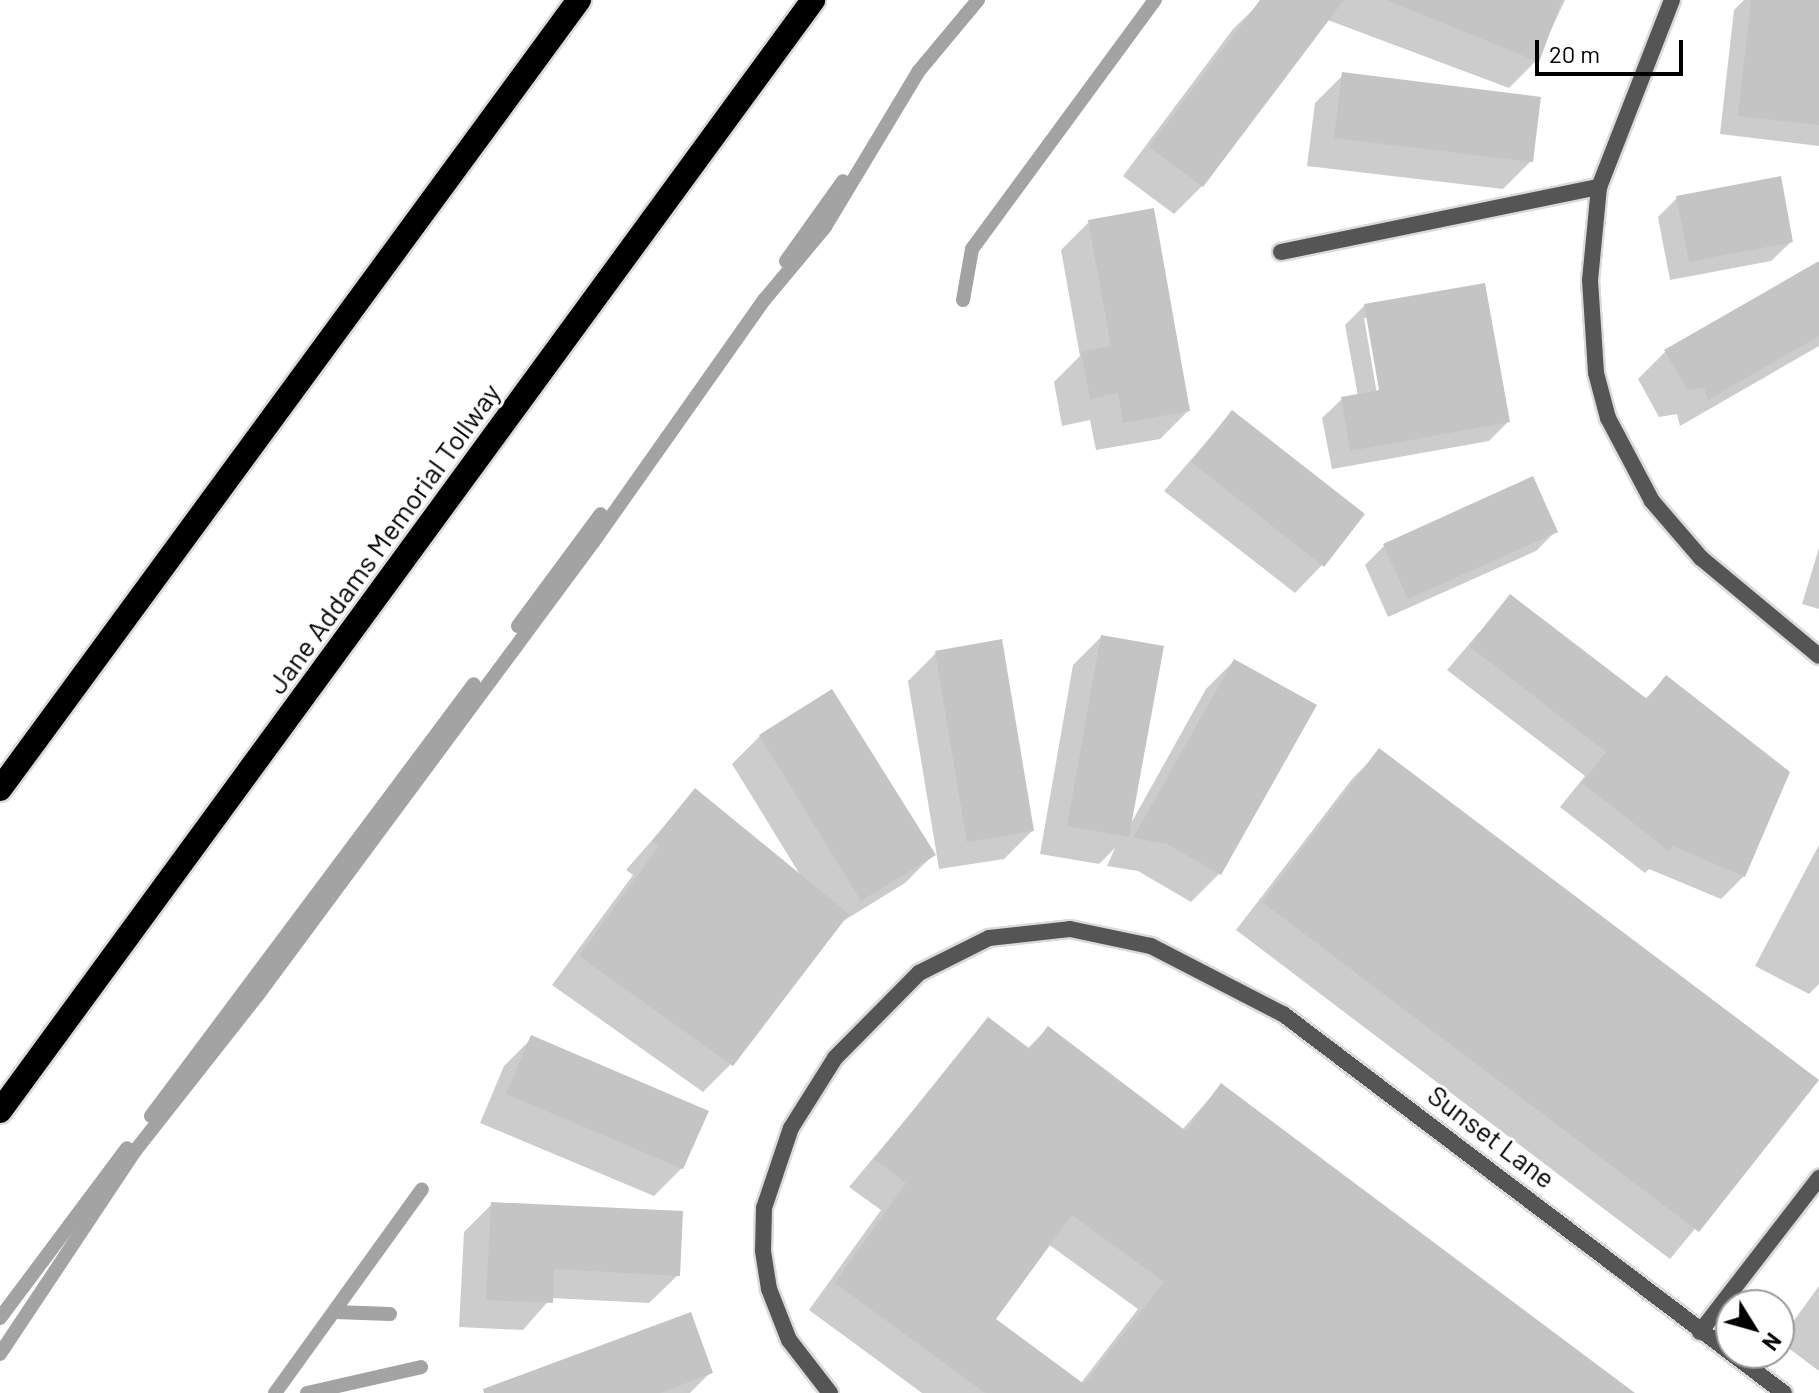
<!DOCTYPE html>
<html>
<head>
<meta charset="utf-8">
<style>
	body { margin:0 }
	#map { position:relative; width:1819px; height:1393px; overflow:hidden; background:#fff; font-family:Barlow,sans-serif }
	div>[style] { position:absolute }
	.shadow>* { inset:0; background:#0003 }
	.stream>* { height:14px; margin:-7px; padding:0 7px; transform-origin:7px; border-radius:7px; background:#a3a3a3 }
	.building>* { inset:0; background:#c4c4c4 }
	.roads { filter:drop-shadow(2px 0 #dbdbdb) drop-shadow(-2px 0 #dbdbdb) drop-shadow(0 2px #dbdbdb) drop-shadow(0 -2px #dbdbdb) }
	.service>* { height:16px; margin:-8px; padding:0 8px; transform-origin:8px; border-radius:8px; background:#555 }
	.minor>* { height:16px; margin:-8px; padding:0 8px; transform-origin:8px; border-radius:8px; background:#555 }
	.motorway>* { height:24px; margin:-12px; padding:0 12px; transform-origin:12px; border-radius:12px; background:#000 }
	span { translate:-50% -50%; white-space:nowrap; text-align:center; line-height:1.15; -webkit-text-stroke:6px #fff; paint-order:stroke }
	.street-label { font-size:28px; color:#000 }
	.north { position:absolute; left:1715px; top:1289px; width:80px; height:80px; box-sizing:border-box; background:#fff; border:2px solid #999; border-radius:50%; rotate:127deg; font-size:22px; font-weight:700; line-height:32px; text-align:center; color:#000 }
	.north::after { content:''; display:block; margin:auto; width:28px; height:36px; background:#000; clip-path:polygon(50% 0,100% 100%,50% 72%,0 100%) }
	.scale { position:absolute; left:1535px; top:40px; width:148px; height:36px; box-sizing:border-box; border:4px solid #000; border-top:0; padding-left:10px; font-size:24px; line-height:28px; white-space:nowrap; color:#000; -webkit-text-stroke:6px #fff; paint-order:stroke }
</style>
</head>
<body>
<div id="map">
	<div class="shadow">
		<i style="clip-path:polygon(1333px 0,1565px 0,1537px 60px,1509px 88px,1325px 19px)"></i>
		<i style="clip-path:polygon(1744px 0,1819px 0,1819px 146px,1720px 134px,1734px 10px)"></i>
		<i style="clip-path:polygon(1261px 2px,1202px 186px,1174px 214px,1123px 176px,1233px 29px)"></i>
		<i style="clip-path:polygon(1343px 75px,1531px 161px,1503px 189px,1307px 166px,1315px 103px)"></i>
		<i style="clip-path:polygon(1677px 198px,1791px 242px,1771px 261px,1670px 280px,1658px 217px)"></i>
		<i style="clip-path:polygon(1089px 222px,1188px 411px,1160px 439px,1096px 450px,1090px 420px,1062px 426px,1054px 382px,1080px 356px,1061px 250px)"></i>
		<i style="clip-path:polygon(1819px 263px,1819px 346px,1680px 426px,1677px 414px,1659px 417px,1638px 379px,1666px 351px)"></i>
		<i style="clip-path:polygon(evenodd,1365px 305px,1508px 422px,1489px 441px,1332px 469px,1322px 418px,1342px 399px,1358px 396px,1345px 325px,1365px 305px,1364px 318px,1368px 318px,1382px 400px,1378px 400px,1364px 318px)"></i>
		<i style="clip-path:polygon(1232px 412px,1322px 565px,1295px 593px,1164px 491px)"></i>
		<i style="clip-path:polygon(1556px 531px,1536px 551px,1388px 617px,1365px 565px,1384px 546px)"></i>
		<i style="clip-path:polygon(1819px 548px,1819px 609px,1802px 604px)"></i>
		<i style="clip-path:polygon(1510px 596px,1645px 699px,1667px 677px,1744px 876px,1721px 899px,1649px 869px,1645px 873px,1560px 807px,1585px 776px,1447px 670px)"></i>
		<i style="clip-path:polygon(1101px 637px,1130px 825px,1206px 689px,1234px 661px,1219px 874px,1191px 902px,1138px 871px,1107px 866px,1115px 848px,1099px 864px,1040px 854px,1073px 665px)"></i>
		<i style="clip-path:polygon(936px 653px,1032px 831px,1004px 859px,939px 869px,908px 681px)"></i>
		<i style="clip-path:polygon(760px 736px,933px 855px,905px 883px,840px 923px,731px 1064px,703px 1092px,552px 985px,633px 875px,626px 870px,695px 791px,802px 878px,732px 764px)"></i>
		<i style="clip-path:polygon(1380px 751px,1817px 1081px,1670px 1259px,1236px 930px,1352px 779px)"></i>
		<i style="clip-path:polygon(1819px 845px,1819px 984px,1809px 994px,1755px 966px)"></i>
		<i style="clip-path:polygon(evenodd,989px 1020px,1027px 1049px,1048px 1028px,1182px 1130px,1221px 1085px,1630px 1393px,922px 1393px,809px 1310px,881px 1210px,849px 1187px,989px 1020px,1048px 1244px,1138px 1309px,1081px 1383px,993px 1319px,1048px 1244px)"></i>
		<i style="clip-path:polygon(532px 1038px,682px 1168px,654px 1196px,480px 1123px,504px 1066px)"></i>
		<i style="clip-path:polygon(492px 1204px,678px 1275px,649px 1303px,551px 1298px,523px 1330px,459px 1327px,464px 1232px)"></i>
		<i style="clip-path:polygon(1819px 1286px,1819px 1371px,1779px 1341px)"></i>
		<i style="clip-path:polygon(711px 1372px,690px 1393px,497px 1393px)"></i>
	</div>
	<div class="stream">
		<i style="left:786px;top:261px;width:98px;rotate:-54.5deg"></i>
		<i style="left:963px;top:300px;width:52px;rotate:-80deg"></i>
		<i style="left:972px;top:249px;width:309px;rotate:-53.7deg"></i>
		<i style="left:518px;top:626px;width:139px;rotate:-53.5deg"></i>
		<i style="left:151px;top:1116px;width:539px;rotate:-53.22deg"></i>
		<i style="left:335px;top:1312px;width:55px;rotate:2.1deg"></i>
		<i style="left:0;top:1318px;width:212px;rotate:-53.2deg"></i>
		<i style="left:0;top:1354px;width:244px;rotate:-56.4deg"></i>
		<i style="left:135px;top:1151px;width:197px;rotate:-51.8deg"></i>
		<i style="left:257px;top:996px;width:566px;rotate:-53.47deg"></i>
		<i style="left:594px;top:541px;width:296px;rotate:-54.8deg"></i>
		<i style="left:765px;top:299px;width:94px;rotate:-50.2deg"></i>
		<i style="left:825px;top:227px;width:181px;rotate:-59deg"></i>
		<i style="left:918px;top:72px;width:94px;rotate:-50.2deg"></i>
		<i style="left:275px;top:1393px;width:251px;rotate:-54.2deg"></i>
		<i style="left:307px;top:1393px;width:117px;rotate:-12.8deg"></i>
	</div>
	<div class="building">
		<i style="clip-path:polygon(1260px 0,1344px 0,1203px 187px,1149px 147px)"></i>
		<i style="clip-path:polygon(1386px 0,1562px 0,1539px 62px)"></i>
		<i style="clip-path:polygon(1751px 0,1819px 0,1819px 125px,1738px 116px)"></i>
		<i style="clip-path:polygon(1342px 72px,1541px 97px,1533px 162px,1334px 138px)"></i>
		<i style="clip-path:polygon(1781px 176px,1793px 242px,1689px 262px,1676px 196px)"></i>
		<i style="clip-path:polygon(1154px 208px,1190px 411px,1123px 423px,1118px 393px,1090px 399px,1081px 352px,1111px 346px,1088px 220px)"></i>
		<i style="clip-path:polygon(1819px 261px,1819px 336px,1708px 400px,1704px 387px,1688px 390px,1664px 350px)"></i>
		<i style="clip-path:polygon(1485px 283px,1510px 422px,1350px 451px,1341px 397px,1379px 390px,1364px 304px)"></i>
		<i style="clip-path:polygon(1232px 410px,1365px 514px,1324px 567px,1191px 462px)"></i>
		<i style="clip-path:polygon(1533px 476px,1558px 532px,1408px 599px,1383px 544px)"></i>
		<i style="clip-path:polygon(1510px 594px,1647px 699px,1666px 675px,1790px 772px,1745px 877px,1673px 846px,1669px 851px,1582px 783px,1606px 752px,1469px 646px)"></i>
		<i style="clip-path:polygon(1101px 635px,1164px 646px,1129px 837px,1067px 826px)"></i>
		<i style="clip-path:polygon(1002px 639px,1034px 831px,967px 842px,935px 651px)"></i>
		<i style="clip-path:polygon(1234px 659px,1317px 705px,1221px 875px,1167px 844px,1133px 838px)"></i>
		<i style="clip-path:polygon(832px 689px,936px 855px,861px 901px,759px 735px)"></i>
		<i style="clip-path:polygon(1379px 748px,1819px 1080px,1699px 1232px,1262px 902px)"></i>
		<i style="clip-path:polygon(695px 788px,849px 914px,733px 1066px,579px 956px,659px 846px,652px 841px)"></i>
		<i style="clip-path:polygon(evenodd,988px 1017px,1030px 1049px,1048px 1026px,1186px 1131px,1221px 1083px,1635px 1393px,985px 1393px,835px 1283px,906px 1183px,874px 1159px,988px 1017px,1072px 1215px,1164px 1282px,1084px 1384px,996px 1319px,1072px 1215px)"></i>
		<i style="clip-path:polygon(531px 1035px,709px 1111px,683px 1169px,506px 1094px)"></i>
		<i style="clip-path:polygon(491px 1202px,683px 1211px,680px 1276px,554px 1269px,553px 1303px,486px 1300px)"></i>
		<i style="clip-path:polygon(691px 1312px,713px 1373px,660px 1393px,484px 1393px,483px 1389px)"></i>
	</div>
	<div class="roads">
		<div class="service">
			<i style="left:1281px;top:252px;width:325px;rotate:-11.6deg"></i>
		</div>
		<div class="minor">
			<i style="left:1672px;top:0;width:201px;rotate:111.3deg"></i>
			<i style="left:1599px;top:187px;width:93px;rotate:95.5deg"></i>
			<i style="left:1590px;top:280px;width:93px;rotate:86.3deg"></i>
			<i style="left:1596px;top:373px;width:47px;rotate:75.1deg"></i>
			<i style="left:1608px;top:418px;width:94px;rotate:62.1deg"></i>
			<i style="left:1652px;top:501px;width:75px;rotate:49.3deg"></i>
			<i style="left:1701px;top:558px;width:153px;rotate:39.7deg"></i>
			<i style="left:1700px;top:1332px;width:195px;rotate:-52.3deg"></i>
			<i style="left:830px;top:1393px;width:67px;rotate:-127.7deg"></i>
			<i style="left:789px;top:1340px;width:55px;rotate:-111.4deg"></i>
			<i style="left:769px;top:1289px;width:39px;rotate:-99deg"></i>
			<i style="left:763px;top:1250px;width:42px;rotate:-88.6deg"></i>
			<i style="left:764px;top:1208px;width:84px;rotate:-71.4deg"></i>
			<i style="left:791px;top:1128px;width:83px;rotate:-57.8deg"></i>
			<i style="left:835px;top:1058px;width:120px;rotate:-45.3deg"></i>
			<i style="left:919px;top:973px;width:78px;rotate:-26.6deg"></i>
			<i style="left:989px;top:938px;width:81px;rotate:-6.3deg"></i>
			<i style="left:1070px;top:929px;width:83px;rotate:11.9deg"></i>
			<i style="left:1151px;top:946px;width:148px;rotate:27.3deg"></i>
			<i style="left:1283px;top:1014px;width:628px;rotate:37.11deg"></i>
		</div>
		<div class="motorway">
			<i style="left:0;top:789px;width:979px;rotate:-53.73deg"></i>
			<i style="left:0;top:1111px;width:1377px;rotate:-53.8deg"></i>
		</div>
	</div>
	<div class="street-label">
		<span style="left:383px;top:538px;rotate:-54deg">Jane Addams Memorial Tollway</span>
		<span style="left:1492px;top:1136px;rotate:37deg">Sunset Lane</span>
	</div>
	<div class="north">N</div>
	<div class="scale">20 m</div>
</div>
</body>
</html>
